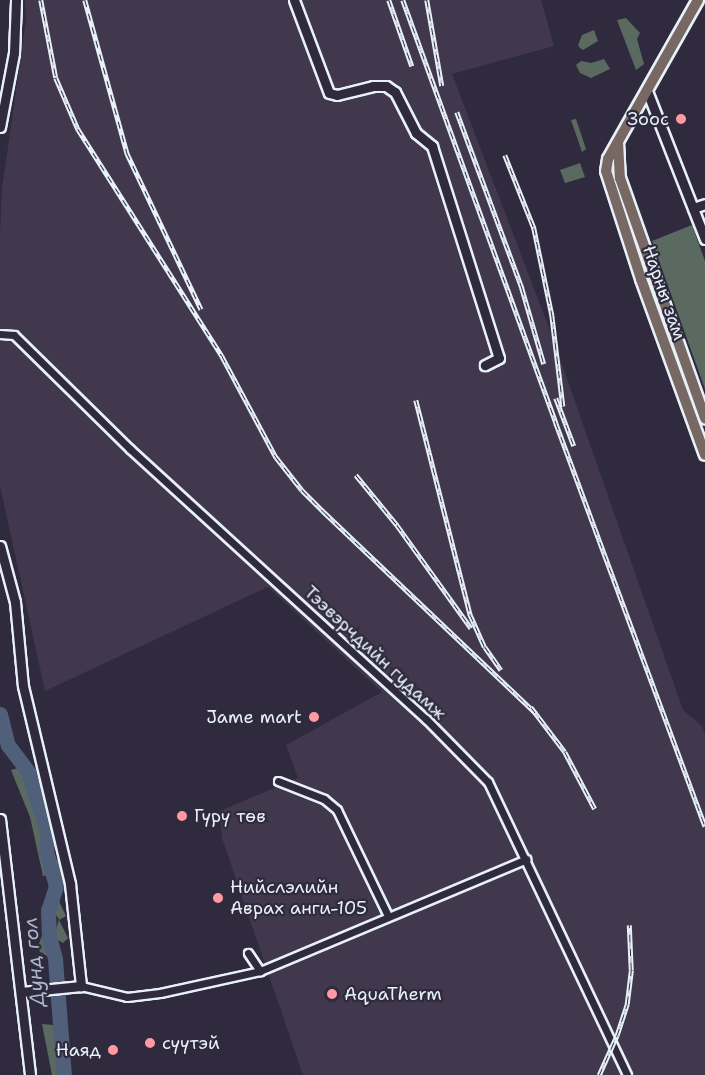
<!DOCTYPE html>
<html>
<head>
<meta charset="utf-8">
<style>
	body { margin:0 }
	#map { position:relative; width:705px; height:1075px; overflow:hidden; background:#2f2a3d; font-family:"Shantell Sans",sans-serif }
	div>[style] { position:absolute }
	.built>* { inset:0; background:#41384d }
	.green>* { inset:0; background:#5a6a61 }
	.river>* { height:15px; margin:-7.5px; padding:0 7.5px; transform-origin:7.5px; border-radius:7.5px; background:#50607a }
	.roads { filter:drop-shadow(2px 0 #e8f1f8) drop-shadow(-2px 0 #e8f1f8) drop-shadow(0 2px #e8f1f8) drop-shadow(0 -2px #e8f1f8) }
	.street>* { height:7px; margin:-3.5px; padding:0 3.5px; transform-origin:3.5px; border-radius:3.5px; background:#2f2a3d }
	.secondary>* { height:9px; margin:-4.5px; padding:0 4.5px; transform-origin:4.5px; border-radius:4.5px; background:#2f2a3d }
	.primary>* { height:10px; margin:-5px; padding:0 5px; transform-origin:5px; border-radius:5px; background:#776864 }
	.rail>* { height:4.5px; margin-top:-2.25px; transform-origin:0; background:repeating-linear-gradient(90deg,#2f2a3d 0 7px,#e8f1f8 0 14px); box-sizing:border-box; border-block:2px solid #e8f1f8 }
	.dots>* { width:16px; height:16px; translate:-50% -50%; box-sizing:border-box; border:3px solid #2f2a3d; border-radius:50% }
	span { translate:-50% -50%; white-space:nowrap; text-align:center; line-height:1.15; -webkit-text-stroke:4.5px #2f2a3d; paint-order:stroke }
	.poi-label { font-size:18px; color:#e8f1f8 }
	.right { translate:-100% -50%; text-align:right }
	.left { translate:0 -50%; text-align:left }
	.street-label { font-size:18px; color:#e8f1f8 }
	.water-label { font-size:20px; color:#abb7c6; font-style:italic }
</style>
</head>
<body>
<div id="map">
	<div class="built">
		<i style="clip-path:polygon(25px 0,541px 0,554px 46px,452px 74px,551px 333px,683px 710px,702px 726px,705px 735px,705px 1075px,303px 1075px,222px 838px,220px 811px,298px 778px,286px 745px,382px 692px,268px 587px,45px 691px,0 486px,0 233px,2px 189px,26px 20px)"></i>
	</div>
	<div class="green">
		<i style="clip-path:polygon(626px 18px,640px 33px,637px 39px,644px 64px,636px 70px,617px 20px)"></i>
		<i style="clip-path:polygon(594px 30px,598px 41px,583px 50px,580px 48px,578px 45px,582px 35px)"></i>
		<i style="clip-path:polygon(604px 59px,610px 69px,591px 78px,580px 73px,576px 65px,581px 61px,591px 63px)"></i>
		<i style="clip-path:polygon(576px 119px,586px 149px,582px 152px,571px 120px)"></i>
		<i style="clip-path:polygon(580px 163px,585px 177px,565px 183px,560px 170px)"></i>
		<i style="clip-path:polygon(692px 225px,705px 261px,705px 389px,652px 241px)"></i>
		<i style="clip-path:polygon(22px 767px,42px 827px,48px 875px,43px 876px,30px 817px,11px 770px)"></i>
		<i style="clip-path:polygon(52px 860px,58px 860px,62px 872px,60px 878px,55px 877px)"></i>
		<i style="clip-path:polygon(57px 897px,66px 916px,59px 920px,68px 938px,63px 943px,56px 939px,55px 933px,59px 919px,53px 911px)"></i>
		<i style="clip-path:polygon(43px 933px,51px 951px,47px 956px,40px 952px,38px 946px)"></i>
		<i style="clip-path:polygon(42px 1024px,53px 1025px,62px 1075px,52px 1075px)"></i>
	</div>
	<div class="river">
		<i style="left:0;top:714px;width:32px;rotate:76deg"></i>
		<i style="left:8px;top:745px;width:34px;rotate:53deg"></i>
		<i style="left:28px;top:772px;width:66px;rotate:72.4deg"></i>
		<i style="left:48px;top:835px;width:16px;rotate:97deg"></i>
		<i style="left:46px;top:851px;width:36px;rotate:74deg"></i>
		<i style="left:56px;top:886px;width:25px;rotate:108deg"></i>
		<i style="left:48px;top:910px;width:26px;rotate:88deg"></i>
		<i style="left:49px;top:936px;width:24px;rotate:75deg"></i>
		<i style="left:55px;top:959px;width:116px;rotate:85.6deg"></i>
	</div>
	<div class="roads">
		<div class="street">
			<i style="left:0;top:334px;width:14px;rotate:4deg"></i>
			<i style="left:14px;top:335px;width:163px;rotate:44.5deg"></i>
			<i style="left:130px;top:449px;width:401px;rotate:42.4deg"></i>
			<i style="left:426px;top:719px;width:88px;rotate:45.5deg"></i>
			<i style="left:488px;top:782px;width:324px;rotate:64.6deg"></i>
			<i style="left:278px;top:781px;width:49px;rotate:21.4deg"></i>
			<i style="left:324px;top:799px;width:17px;rotate:40deg"></i>
			<i style="left:337px;top:810px;width:118px;rotate:64.3deg"></i>
			<i style="left:248px;top:953px;width:22px;rotate:56deg"></i>
			<i style="left:81px;top:986px;width:47px;rotate:13.4deg"></i>
			<i style="left:127px;top:997px;width:33px;rotate:-7deg"></i>
			<i style="left:160px;top:993px;width:102px;rotate:-12.4deg"></i>
			<i style="left:260px;top:971px;width:289px;rotate:-22.8deg"></i>
		</div>
		<div class="secondary">
			<i style="left:294px;top:0;width:99px;rotate:69.4deg"></i>
			<i style="left:329px;top:93px;width:8px;rotate:14deg"></i>
			<i style="left:337px;top:95px;width:37px;rotate:-14deg"></i>
			<i style="left:373px;top:86px;width:13px"></i>
			<i style="left:386px;top:86px;width:11px;rotate:34deg"></i>
			<i style="left:395px;top:92px;width:46px;rotate:62.9deg"></i>
			<i style="left:416px;top:133px;width:21px;rotate:39deg"></i>
			<i style="left:432px;top:146px;width:222px;rotate:72.5deg"></i>
			<i style="left:499px;top:358px;width:16px;rotate:153deg"></i>
			<i style="left:647px;top:91px;width:159px;rotate:68.6deg"></i>
			<i style="left:0;top:127px;width:75px;rotate:-79.3deg"></i>
			<i style="left:14px;top:53px;width:53px;rotate:-87.8deg"></i>
			<i style="left:693px;top:208px;width:13px;rotate:-18deg"></i>
			<i style="left:0;top:546px;width:58px;rotate:75deg"></i>
			<i style="left:15px;top:602px;width:84px;rotate:84.6deg"></i>
			<i style="left:23px;top:686px;width:204px;rotate:76.6deg"></i>
			<i style="left:70px;top:884px;width:103px;rotate:83.8deg"></i>
			<i style="left:81px;top:986px;width:60px;rotate:174.3deg"></i>
			<i style="left:0;top:819px;width:258px;rotate:83.3deg"></i>
		</div>
		<div class="primary">
			<i style="left:698px;top:0;width:183px;rotate:119.5deg"></i>
			<i style="left:608px;top:159px;width:12px;rotate:99deg"></i>
			<i style="left:606px;top:171px;width:114px;rotate:72deg"></i>
			<i style="left:641px;top:279px;width:187px;rotate:70deg"></i>
			<i style="left:618px;top:142px;width:36px;rotate:87deg"></i>
			<i style="left:620px;top:178px;width:255px;rotate:70.5deg"></i>
		</div>
	</div>
	<div class="rail">
		<i style="left:41px;top:0;width:79px;rotate:79.1deg"></i>
		<i style="left:56px;top:78px;width:56px;rotate:66.7deg"></i>
		<i style="left:78px;top:129px;width:269px;rotate:57.6deg"></i>
		<i style="left:222px;top:356px;width:115px;rotate:61.9deg"></i>
		<i style="left:276px;top:457px;width:42px;rotate:51.8deg"></i>
		<i style="left:302px;top:490px;width:33px;rotate:45deg"></i>
		<i style="left:325px;top:513px;width:291px;rotate:43.5deg"></i>
		<i style="left:85px;top:0;width:159px;rotate:74.6deg"></i>
		<i style="left:127px;top:153px;width:173px;rotate:64.6deg"></i>
		<i style="left:389px;top:0;width:70px;rotate:70.8deg"></i>
		<i style="left:403px;top:0;width:450px;rotate:70.1deg"></i>
		<i style="left:556px;top:423px;width:430px;rotate:69.7deg"></i>
		<i style="left:427px;top:0;width:87px;rotate:80.1deg"></i>
		<i style="left:457px;top:112px;width:188px;rotate:69.7deg"></i>
		<i style="left:522px;top:288px;width:79px;rotate:73.9deg"></i>
		<i style="left:505px;top:155px;width:79px;rotate:68.3deg"></i>
		<i style="left:534px;top:228px;width:89px;rotate:78.3deg"></i>
		<i style="left:552px;top:315px;width:92px;rotate:83.1deg"></i>
		<i style="left:556px;top:398px;width:51px;rotate:69.4deg"></i>
		<i style="left:416px;top:400px;width:221px;rotate:75.8deg"></i>
		<i style="left:470px;top:614px;width:36px;rotate:66deg"></i>
		<i style="left:485px;top:647px;width:28px;rotate:55deg"></i>
		<i style="left:356px;top:475px;width:65px;rotate:50.6deg"></i>
		<i style="left:397px;top:525px;width:127px;rotate:54.3deg"></i>
		<i style="left:531px;top:707px;width:56px;rotate:52.9deg"></i>
		<i style="left:565px;top:752px;width:64px;rotate:62.2deg"></i>
		<i style="left:599px;top:1075px;width:44px;rotate:-65.8deg"></i>
		<i style="left:617px;top:1035px;width:33px;rotate:-72deg"></i>
		<i style="left:627px;top:1004px;width:34px;rotate:-83deg"></i>
		<i style="left:631px;top:970px;width:45px;rotate:-92.5deg"></i>
	</div>
	<div class="dots">
		<i style="left:681px;top:119px;background:#ff9aa2"></i>
		<i style="left:314px;top:717px;background:#ff9aa2"></i>
		<i style="left:182px;top:816px;background:#ff9aa2"></i>
		<i style="left:218px;top:898px;background:#ff9aa2"></i>
		<i style="left:332px;top:994px;background:#ff9aa2"></i>
		<i style="left:150px;top:1043px;background:#ff9aa2"></i>
		<i style="left:113px;top:1050px;background:#ff9aa2"></i>
	</div>
	<div class="poi-label">
		<span class="right" style="left:669px;top:119px">Зоос</span>
		<span class="right" style="left:302px;top:717px">Jame mart</span>
		<span class="left" style="left:194px;top:816px">Гүрү төв</span>
		<span class="left" style="left:230px;top:898px">Нийслэлийн<br>Аврах анги-105</span>
		<span class="left" style="left:344px;top:994px">AquaTherm</span>
		<span class="left" style="left:162px;top:1043px">сүүтэй</span>
		<span class="right" style="left:101px;top:1050px">Наяд</span>
	</div>
	<div class="street-label">
		<span style="left:664px;top:293px;rotate:71deg">Нарны зам</span>
		<span style="left:375px;top:653px;rotate:43deg">Тээвэрчдийн гудамж</span>
	</div>
	<div class="water-label">
		<span style="left:34px;top:962px;rotate:-95deg">Дунд гол</span>
	</div>
</div>
</body>
</html>
